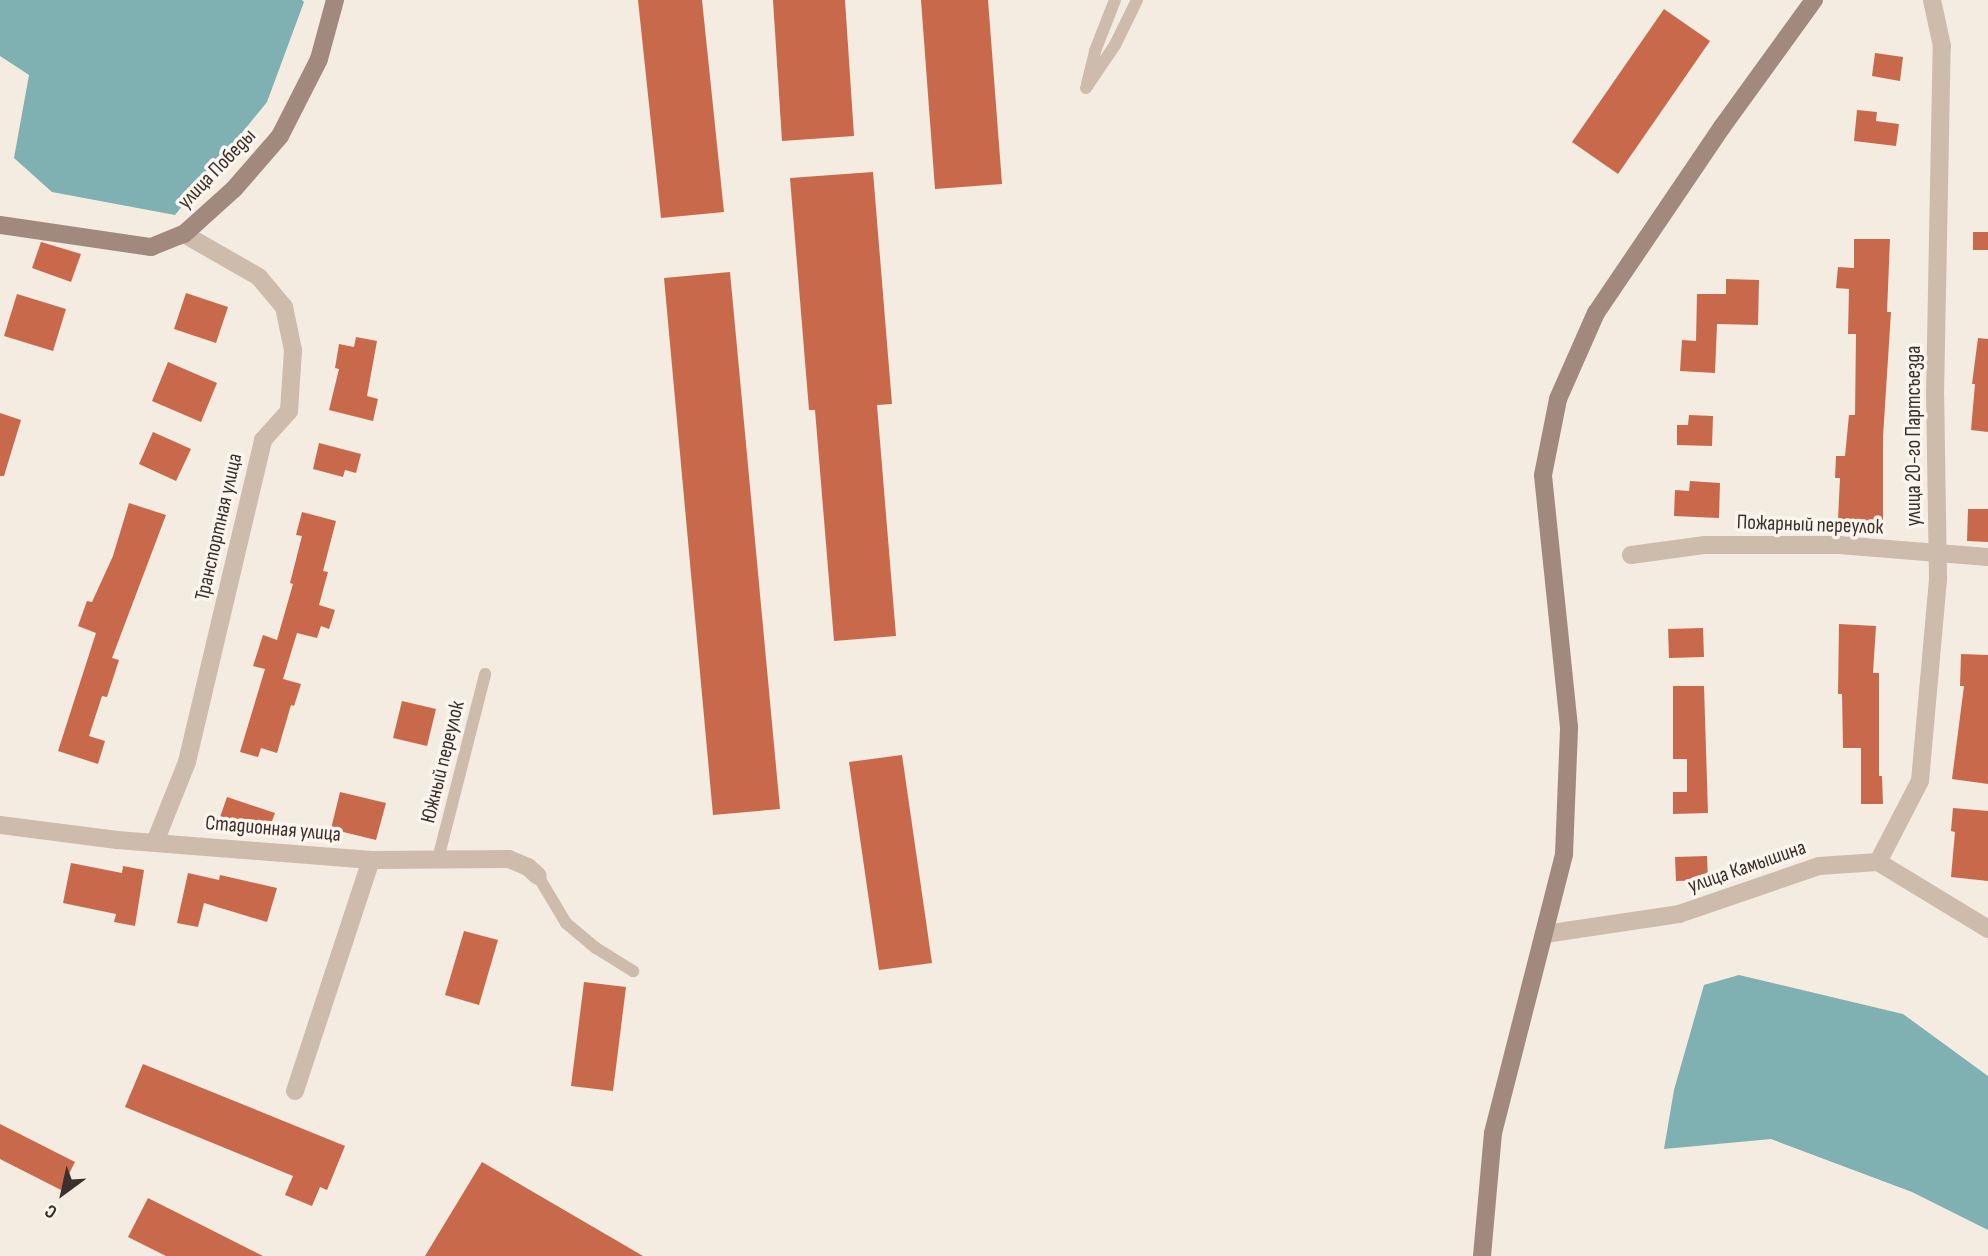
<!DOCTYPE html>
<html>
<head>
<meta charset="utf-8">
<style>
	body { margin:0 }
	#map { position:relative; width:1988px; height:1256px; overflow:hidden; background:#f4ebe1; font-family:"Sofia Sans Condensed",sans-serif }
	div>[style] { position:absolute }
	.water>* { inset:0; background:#7fb0b2 }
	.building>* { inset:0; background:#c8694b }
	.lane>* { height:12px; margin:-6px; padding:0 6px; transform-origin:6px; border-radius:6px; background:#cdbbac }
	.street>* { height:18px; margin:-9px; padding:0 9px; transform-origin:9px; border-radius:9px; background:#cdbbac }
	.secondary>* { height:18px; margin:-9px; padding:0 9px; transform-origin:9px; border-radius:9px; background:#a18a7d }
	span { translate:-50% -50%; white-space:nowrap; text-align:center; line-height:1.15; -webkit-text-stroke:7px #fbf5ee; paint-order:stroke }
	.street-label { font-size:21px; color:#3b302b }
	.north { position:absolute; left:28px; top:1158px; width:70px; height:70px; -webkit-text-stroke:5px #fbf5ee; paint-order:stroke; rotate:213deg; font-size:19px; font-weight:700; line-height:28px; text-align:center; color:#3b302b }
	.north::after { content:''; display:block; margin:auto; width:24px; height:32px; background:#3b302b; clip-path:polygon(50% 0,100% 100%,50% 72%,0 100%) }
</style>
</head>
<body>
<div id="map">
	<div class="water">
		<i style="clip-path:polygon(0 0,302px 0,304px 2px,267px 102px,175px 215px,52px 192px,14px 158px,29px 75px,0 56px)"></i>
		<i style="clip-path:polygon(1739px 975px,1903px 1014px,1988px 1076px,1988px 1230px,1912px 1192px,1771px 1139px,1664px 1149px,1674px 1090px,1704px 985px)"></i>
	</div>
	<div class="building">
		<i style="clip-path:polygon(638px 0,702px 0,724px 212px,661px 218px)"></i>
		<i style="clip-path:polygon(773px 0,845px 0,854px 136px,782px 141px)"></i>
		<i style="clip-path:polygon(921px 0,988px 0,1002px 184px,935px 189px)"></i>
		<i style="clip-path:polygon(1664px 9px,1710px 41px,1618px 174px,1572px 142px)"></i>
		<i style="clip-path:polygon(1875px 53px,1903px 57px,1900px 81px,1872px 76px)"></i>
		<i style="clip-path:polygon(1857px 110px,1877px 112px,1876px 121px,1899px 124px,1896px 146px,1854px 141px)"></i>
		<i style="clip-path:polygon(873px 172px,892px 404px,877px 405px,896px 636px,834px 641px,815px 410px,809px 410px,790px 178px)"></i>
		<i style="clip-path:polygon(1973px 232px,1988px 232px,1988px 250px,1973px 250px)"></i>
		<i style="clip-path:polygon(1854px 239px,1890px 239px,1887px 312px,1891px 312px,1883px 437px,1883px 521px,1838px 520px,1840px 478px,1835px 478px,1836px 456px,1845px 456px,1849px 415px,1855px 415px,1856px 334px,1848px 334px,1849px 289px,1836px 288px,1838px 267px,1854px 268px)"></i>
		<i style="clip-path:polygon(41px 242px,81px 254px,71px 282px,32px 268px)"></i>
		<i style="clip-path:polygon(730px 272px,780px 809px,713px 815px,664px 278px)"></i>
		<i style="clip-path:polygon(1726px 279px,1759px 280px,1758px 325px,1717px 324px,1715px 373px,1680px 371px,1682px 340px,1696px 341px,1697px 294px,1726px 294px)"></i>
		<i style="clip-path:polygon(186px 293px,228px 307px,216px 343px,174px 329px)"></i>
		<i style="clip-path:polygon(17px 294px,66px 309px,53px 351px,4px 336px)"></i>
		<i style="clip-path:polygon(356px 337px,377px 341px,367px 396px,378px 399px,373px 421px,329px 410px,339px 369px,335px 368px,339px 344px,354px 347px)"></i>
		<i style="clip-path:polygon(1978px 338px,1988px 339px,1988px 432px,1971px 430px,1975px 384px,1972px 384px)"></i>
		<i style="clip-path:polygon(168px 362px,217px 383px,201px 422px,152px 401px)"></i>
		<i style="clip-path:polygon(0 413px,21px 420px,4px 476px,0 476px)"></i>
		<i style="clip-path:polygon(1689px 415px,1713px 416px,1712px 446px,1677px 445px,1677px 425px,1688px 425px)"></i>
		<i style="clip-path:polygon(153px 432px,191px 449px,176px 481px,139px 464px)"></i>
		<i style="clip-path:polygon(319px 443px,361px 454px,356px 473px,345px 470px,343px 477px,313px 469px)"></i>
		<i style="clip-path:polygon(1690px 481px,1720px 483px,1719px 518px,1674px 516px,1675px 490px,1689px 491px)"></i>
		<i style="clip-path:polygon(129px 503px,166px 515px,112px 658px,119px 660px,107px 697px,102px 696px,89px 736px,105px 741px,98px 764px,58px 751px,96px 633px,78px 626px,87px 601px,92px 602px,113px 556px)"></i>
		<i style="clip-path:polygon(1968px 509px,1988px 509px,1988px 542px,1967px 541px)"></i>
		<i style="clip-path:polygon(302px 512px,336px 521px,323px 571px,328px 572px,319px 605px,335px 610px,329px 629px,321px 626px,317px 638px,297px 633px,283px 679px,301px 684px,294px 706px,291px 705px,277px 753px,261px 748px,258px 757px,240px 752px,265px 669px,253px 666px,263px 635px,277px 640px,293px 584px,290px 583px,302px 536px,296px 535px)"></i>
		<i style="clip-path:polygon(1839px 624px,1876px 626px,1873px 673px,1879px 673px,1879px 776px,1882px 776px,1883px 804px,1861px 804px,1861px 748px,1843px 748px,1842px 694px,1838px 694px)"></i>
		<i style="clip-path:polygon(1703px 628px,1704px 657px,1669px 658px,1668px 629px)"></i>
		<i style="clip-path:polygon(1961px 654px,1988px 655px,1988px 784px,1952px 779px,1964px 686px,1960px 686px)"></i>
		<i style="clip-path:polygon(1673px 686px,1704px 686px,1708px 813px,1673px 814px,1673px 792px,1687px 792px,1687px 759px,1673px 759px)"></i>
		<i style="clip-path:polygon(402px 701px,436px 709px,427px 746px,393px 738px)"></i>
		<i style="clip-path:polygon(902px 755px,932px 963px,879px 970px,849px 762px)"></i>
		<i style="clip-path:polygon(340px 792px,386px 803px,376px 840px,331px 829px)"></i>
		<i style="clip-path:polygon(227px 797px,275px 813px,266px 837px,219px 820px)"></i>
		<i style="clip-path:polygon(1953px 808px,1988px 811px,1988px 881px,1951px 877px,1955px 832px,1951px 831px)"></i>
		<i style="clip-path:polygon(1707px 856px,1708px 880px,1676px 881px,1675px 857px)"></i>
		<i style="clip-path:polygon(71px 863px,122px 873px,123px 866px,144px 870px,135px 926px,114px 922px,116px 914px,63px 903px)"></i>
		<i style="clip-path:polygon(188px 873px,219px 880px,220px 875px,277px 888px,267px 922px,204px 903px,198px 927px,177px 923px)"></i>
		<i style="clip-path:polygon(464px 931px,498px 940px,479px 1005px,445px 995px)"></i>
		<i style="clip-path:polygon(584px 982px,626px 987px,613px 1091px,571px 1086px)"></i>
		<i style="clip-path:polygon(143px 1064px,345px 1146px,327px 1190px,320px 1187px,312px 1206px,285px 1195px,293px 1176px,125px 1107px)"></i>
		<i style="clip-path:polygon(0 1124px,75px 1162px,61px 1190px,0 1159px)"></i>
		<i style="clip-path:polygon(482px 1162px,643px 1256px,425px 1256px)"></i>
		<i style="clip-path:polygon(148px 1198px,263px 1256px,166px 1256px,128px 1237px)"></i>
	</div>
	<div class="lane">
		<i style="left:1087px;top:84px;width:34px;rotate:-76deg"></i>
		<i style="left:1095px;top:51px;width:55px;rotate:-68.6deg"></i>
		<i style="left:1086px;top:88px;width:52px;rotate:-56deg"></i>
		<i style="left:1115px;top:45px;width:50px;rotate:-63.9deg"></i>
		<i style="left:438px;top:859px;width:191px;rotate:-75.7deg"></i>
		<i style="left:538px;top:876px;width:55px;rotate:59.2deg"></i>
		<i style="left:566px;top:923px;width:39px;rotate:40deg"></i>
		<i style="left:596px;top:948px;width:44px;rotate:31.9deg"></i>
	</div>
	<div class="street">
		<i style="left:1631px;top:555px;width:75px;rotate:-7.7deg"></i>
		<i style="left:1705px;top:545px;width:134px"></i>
		<i style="left:1839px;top:545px;width:149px;rotate:4.6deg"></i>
		<i style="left:0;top:825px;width:118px;rotate:7.3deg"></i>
		<i style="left:117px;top:840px;width:255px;rotate:4.5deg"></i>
		<i style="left:371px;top:860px;width:138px;rotate:-0.4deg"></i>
		<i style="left:509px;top:859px;width:21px;rotate:23deg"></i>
		<i style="left:528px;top:867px;width:13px;rotate:42deg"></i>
		<i style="left:155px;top:842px;width:86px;rotate:-68.2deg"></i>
		<i style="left:187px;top:762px;width:331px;rotate:-76.7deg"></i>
		<i style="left:263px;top:440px;width:39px;rotate:-48deg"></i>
		<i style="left:289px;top:411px;width:61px;rotate:-86.2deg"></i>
		<i style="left:293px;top:350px;width:44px;rotate:-101.8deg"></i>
		<i style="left:284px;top:307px;width:39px;rotate:-130deg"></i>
		<i style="left:259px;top:277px;width:86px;rotate:-150.2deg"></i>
		<i style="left:1878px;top:862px;width:91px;rotate:-62.6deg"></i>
		<i style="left:1920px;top:781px;width:203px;rotate:-84.9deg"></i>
		<i style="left:1938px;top:579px;width:184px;rotate:-90.9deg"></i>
		<i style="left:1935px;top:395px;width:349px;rotate:-88.9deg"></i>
		<i style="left:1942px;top:46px;width:47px;rotate:-102.3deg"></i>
		<i style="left:1545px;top:934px;width:135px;rotate:-8.5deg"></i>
		<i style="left:1679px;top:914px;width:148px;rotate:-18.9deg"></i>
		<i style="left:1819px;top:866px;width:59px;rotate:-3.9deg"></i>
		<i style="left:1878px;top:862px;width:129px;rotate:31.3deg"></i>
		<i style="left:295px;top:1091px;width:243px;rotate:-71.8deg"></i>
	</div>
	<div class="secondary">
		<i style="left:0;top:225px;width:153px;rotate:8.3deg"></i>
		<i style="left:151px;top:247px;width:35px;rotate:-22deg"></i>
		<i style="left:184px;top:234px;width:67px;rotate:-42deg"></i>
		<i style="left:234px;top:189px;width:70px;rotate:-49deg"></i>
		<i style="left:280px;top:136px;width:86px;rotate:-63.1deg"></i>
		<i style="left:319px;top:59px;width:61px;rotate:-74.8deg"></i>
		<i style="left:1482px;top:1256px;width:123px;rotate:-84.9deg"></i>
		<i style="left:1493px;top:1133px;width:288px;rotate:-75.7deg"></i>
		<i style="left:1564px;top:854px;width:127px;rotate:-87.7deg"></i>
		<i style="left:1569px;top:727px;width:253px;rotate:-95.9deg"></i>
		<i style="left:1543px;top:475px;width:77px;rotate:-78.8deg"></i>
		<i style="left:1558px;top:399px;width:94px;rotate:-66.2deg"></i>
		<i style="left:1596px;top:313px;width:225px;rotate:-55.9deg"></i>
		<i style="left:1722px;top:127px;width:157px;rotate:-54.1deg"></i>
	</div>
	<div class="street-label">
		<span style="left:217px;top:169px;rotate:-46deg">улица Победы</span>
		<span style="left:1914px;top:436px;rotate:-90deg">улица 20-го Партсъезда</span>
		<span style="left:1810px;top:525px;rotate:2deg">Пожарный переулок</span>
		<span style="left:219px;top:527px;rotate:-77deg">Транспортная улица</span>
		<span style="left:443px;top:762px;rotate:-76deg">Южный переулок</span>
		<span style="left:273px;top:829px;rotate:5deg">Стадионная улица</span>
		<span style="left:1747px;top:867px;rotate:-19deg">улица Камышина</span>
	</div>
	<div class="north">С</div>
</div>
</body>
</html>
